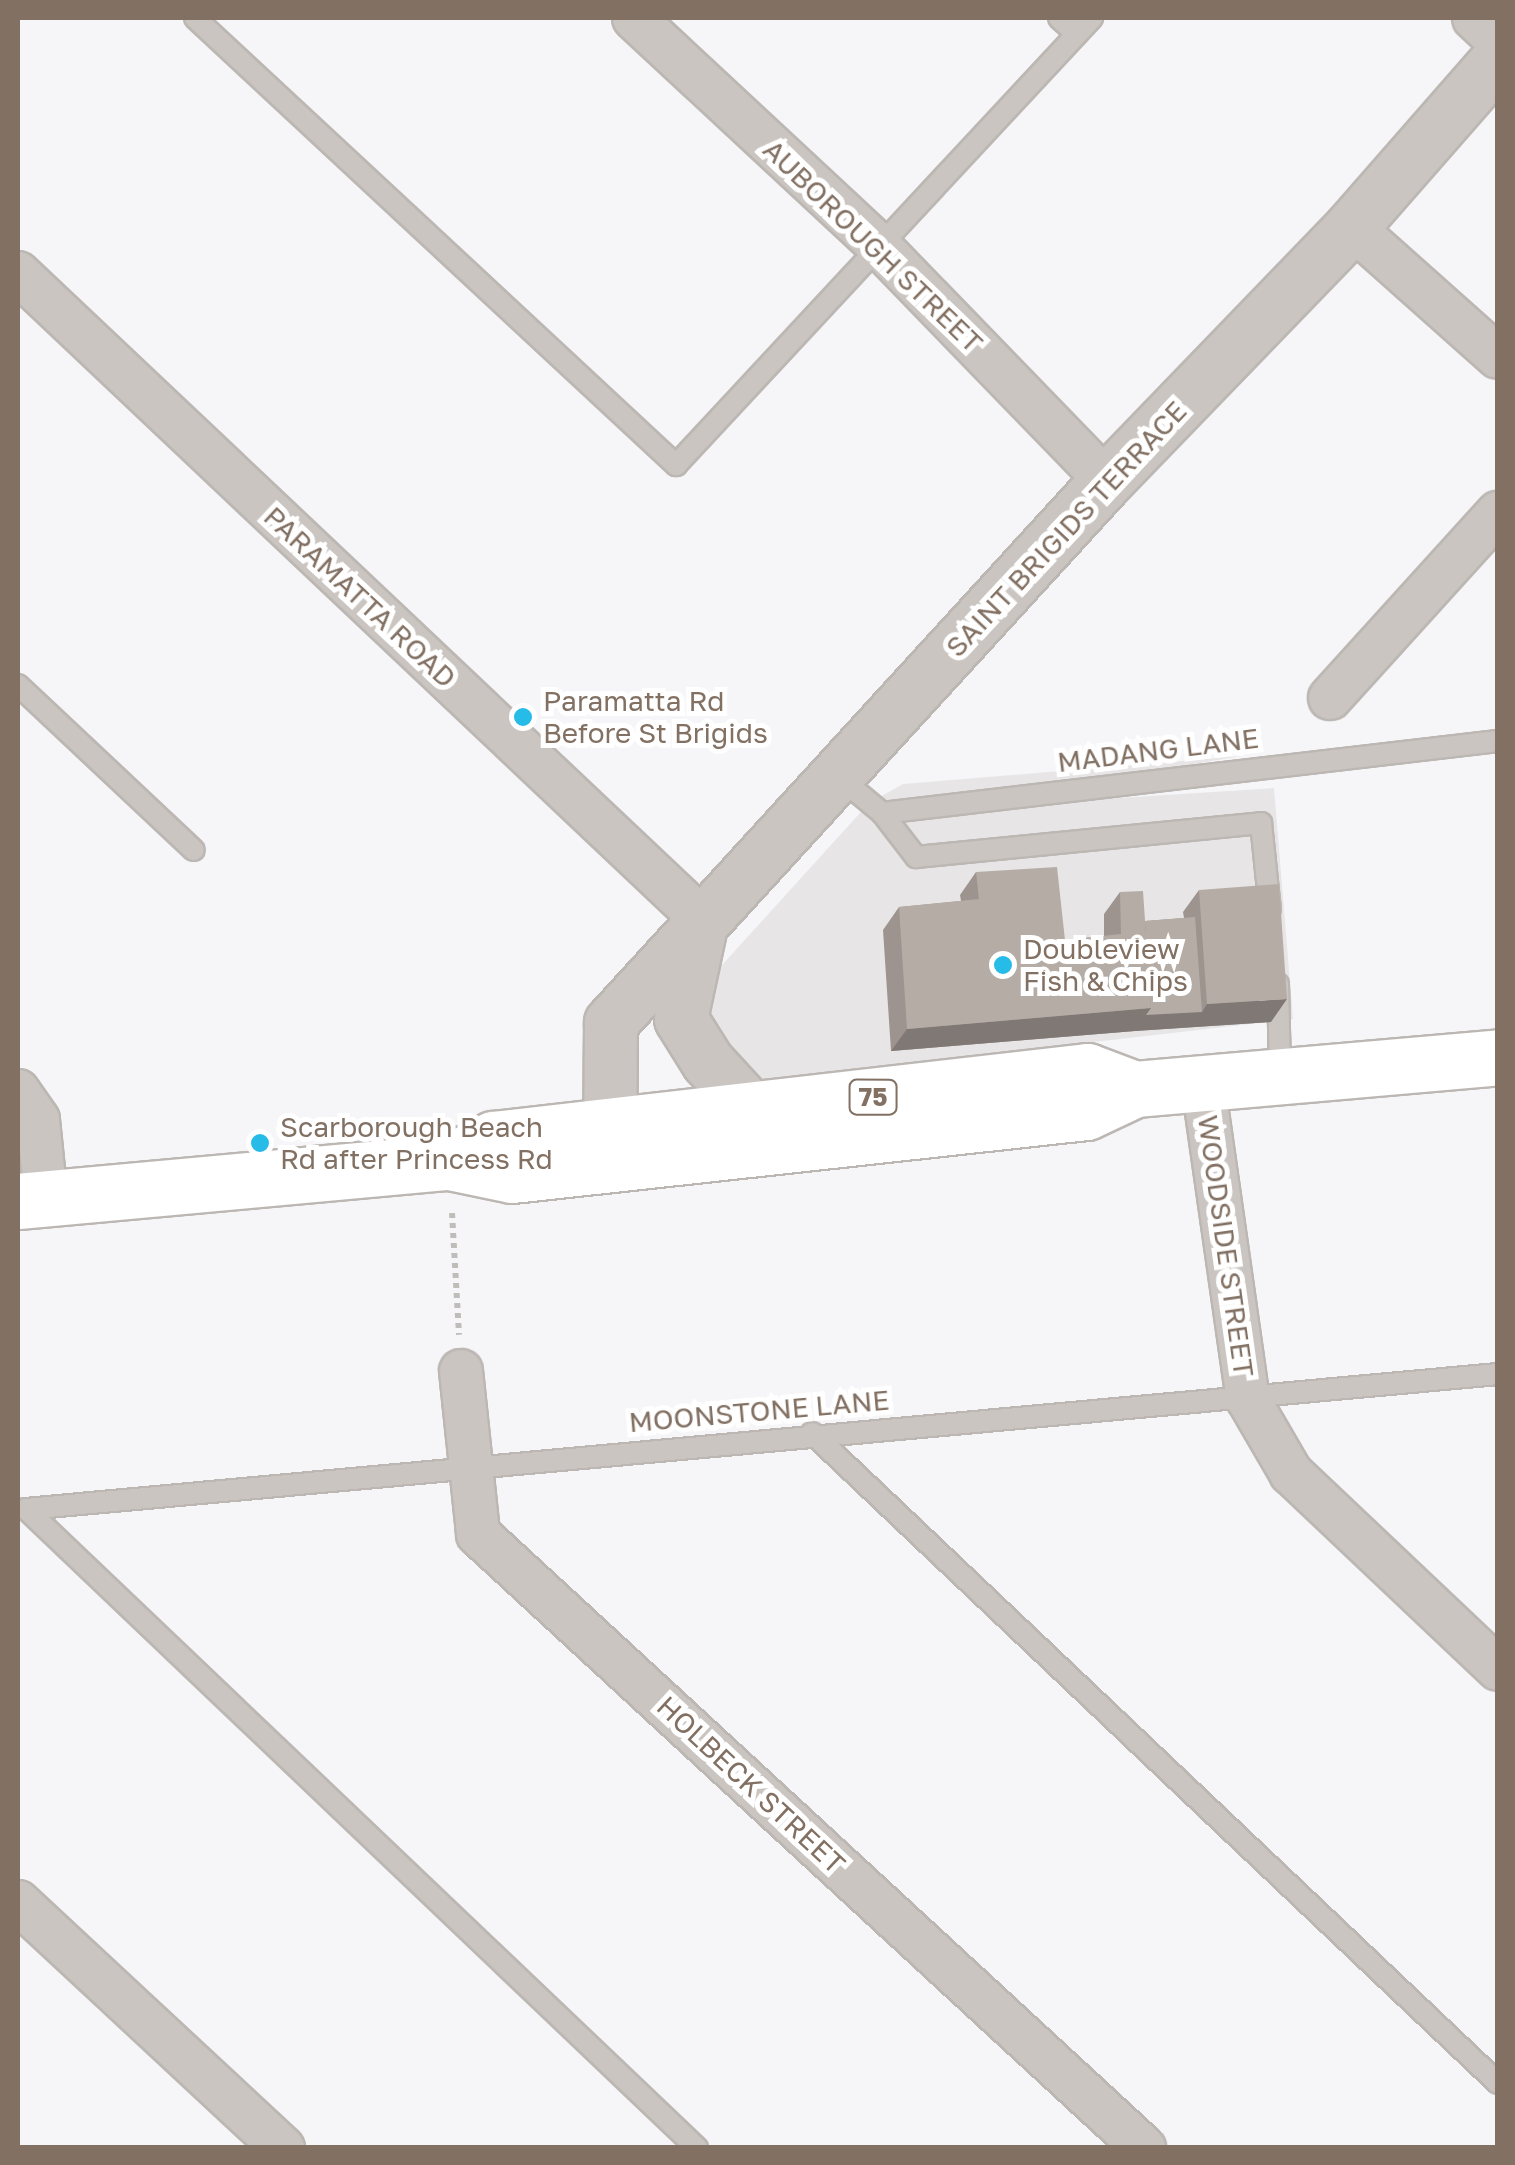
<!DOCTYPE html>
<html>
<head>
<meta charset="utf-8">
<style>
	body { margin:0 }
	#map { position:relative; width:1515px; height:2165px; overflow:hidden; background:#f6f6f9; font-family:"Golos Text",sans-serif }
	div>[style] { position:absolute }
	.built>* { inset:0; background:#e7e5e6 }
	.path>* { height:6px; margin-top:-3px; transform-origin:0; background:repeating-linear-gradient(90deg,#c0bcb9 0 5px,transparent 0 10px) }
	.roads { filter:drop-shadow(2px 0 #bcb7b3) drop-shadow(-2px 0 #bcb7b3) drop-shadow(0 2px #bcb7b3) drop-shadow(0 -2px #bcb7b3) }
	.service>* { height:20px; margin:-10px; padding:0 10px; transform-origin:10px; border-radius:10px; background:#cac5c1 }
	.minor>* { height:42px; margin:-21px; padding:0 21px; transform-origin:21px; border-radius:21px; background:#cac5c1 }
	.tertiary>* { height:52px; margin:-26px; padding:0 26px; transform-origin:26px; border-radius:26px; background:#cac5c1 }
	.primary>* { height:55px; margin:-27.5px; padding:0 27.5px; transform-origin:27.5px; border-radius:27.5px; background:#fff }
	.wall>* { inset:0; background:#9d948f }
	.shaded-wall>* { inset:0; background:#7f7874 }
	.building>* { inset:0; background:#b6aca6 }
	.dots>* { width:28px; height:28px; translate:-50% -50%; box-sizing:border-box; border:5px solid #fff; border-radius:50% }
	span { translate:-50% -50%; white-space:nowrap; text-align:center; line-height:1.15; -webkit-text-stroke:10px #fff; paint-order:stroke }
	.shield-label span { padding:2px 8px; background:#fff; border:2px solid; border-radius:8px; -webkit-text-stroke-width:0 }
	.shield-label { font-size:25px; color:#827063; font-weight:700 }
	.street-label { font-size:28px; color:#827063 }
	.poi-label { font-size:28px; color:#827063 }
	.left { translate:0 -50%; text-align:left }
	.frame { position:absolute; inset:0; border:20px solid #827063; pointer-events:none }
</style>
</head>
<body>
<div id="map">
	<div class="built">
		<i style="clip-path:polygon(1242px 756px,898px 812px,1274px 788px,1293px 1019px,765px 1080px,738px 1068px,715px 1044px,703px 986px,869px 803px,903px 784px)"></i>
	</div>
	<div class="path">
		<i style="left:452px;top:1213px;width:122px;rotate:86.7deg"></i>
	</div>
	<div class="roads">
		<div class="service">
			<i style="left:195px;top:18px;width:657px;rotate:42.9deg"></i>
			<i style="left:676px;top:465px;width:611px;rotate:-47.06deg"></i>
			<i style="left:1059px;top:18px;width:24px;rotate:42deg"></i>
			<i style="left:18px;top:685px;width:241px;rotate:43.2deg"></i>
			<i style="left:839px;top:777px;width:56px;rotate:39.9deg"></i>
			<i style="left:882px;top:813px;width:620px;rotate:-6.67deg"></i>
			<i style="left:882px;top:813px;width:56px;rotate:52.3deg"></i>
			<i style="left:916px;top:857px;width:347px;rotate:-5.6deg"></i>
			<i style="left:1261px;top:823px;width:87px;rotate:84.1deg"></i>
			<i style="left:1278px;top:984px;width:91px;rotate:88.7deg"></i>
			<i style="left:812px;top:1433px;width:945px;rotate:43.46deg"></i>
			<i style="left:26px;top:1509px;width:1478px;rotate:-5.24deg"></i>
			<i style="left:26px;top:1509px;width:927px;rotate:43.6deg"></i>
		</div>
		<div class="minor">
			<i style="left:634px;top:18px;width:335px;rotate:42.9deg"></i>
			<i style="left:879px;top:246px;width:327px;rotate:45.9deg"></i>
			<i style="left:1474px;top:18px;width:33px;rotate:43deg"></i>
			<i style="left:1352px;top:227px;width:195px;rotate:41.7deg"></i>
			<i style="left:18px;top:273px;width:942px;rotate:43.37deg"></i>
			<i style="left:1330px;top:698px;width:250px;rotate:-47.8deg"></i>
			<i style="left:1203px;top:1084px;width:318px;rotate:81.9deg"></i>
			<i style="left:1248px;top:1399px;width:86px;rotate:59.8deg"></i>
			<i style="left:1291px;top:1473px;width:285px;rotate:43.4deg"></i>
			<i style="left:18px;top:1091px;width:35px;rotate:55deg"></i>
			<i style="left:38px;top:1120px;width:79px;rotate:84.2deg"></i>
			<i style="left:461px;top:1371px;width:164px;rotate:84deg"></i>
			<i style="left:478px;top:1534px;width:906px;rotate:42.67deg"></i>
			<i style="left:18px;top:1902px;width:362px;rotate:42.9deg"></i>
		</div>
		<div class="tertiary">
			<i style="left:701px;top:926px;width:95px;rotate:102.1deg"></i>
			<i style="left:681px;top:1019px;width:51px;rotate:57.9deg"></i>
			<i style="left:708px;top:1062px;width:68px;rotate:47.4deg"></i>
			<i style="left:610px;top:1165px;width:142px;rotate:-89.6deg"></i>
			<i style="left:611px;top:1023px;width:735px;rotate:-47.54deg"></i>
			<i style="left:1107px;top:481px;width:353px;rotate:-46deg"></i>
			<i style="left:1352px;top:227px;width:222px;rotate:-48.8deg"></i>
		</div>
		<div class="primary">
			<i style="left:450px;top:1162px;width:49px;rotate:-28.1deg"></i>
			<i style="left:493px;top:1139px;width:598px;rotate:-6.53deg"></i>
			<i style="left:1087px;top:1071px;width:51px;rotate:20.6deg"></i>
			<i style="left:18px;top:1201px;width:434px;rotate:-5.2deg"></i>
			<i style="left:450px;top:1162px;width:63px;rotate:11.8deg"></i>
			<i style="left:512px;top:1175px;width:577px;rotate:-6.26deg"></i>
			<i style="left:1086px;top:1112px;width:54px;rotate:-25.1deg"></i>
			<i style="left:1135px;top:1089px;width:364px;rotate:-5deg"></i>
		</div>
	</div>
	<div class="wall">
		<i style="clip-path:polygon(976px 872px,1065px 940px,1104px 936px,1104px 914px,1120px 892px,1145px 921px,1184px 918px,1183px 912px,1199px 890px,1271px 1022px,1135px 1031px,891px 1051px,883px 930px,899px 907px,961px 901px,960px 895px)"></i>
	</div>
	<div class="shaded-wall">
		<i style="clip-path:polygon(1287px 999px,1271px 1022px,1135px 1031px,891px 1051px,907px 1029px,1151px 1008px,1202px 1012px,1207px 1004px)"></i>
	</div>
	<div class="building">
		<i style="clip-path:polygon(1057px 867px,1065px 940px,1121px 934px,1120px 892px,1143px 891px,1151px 1008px,907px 1029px,899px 907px,979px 899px,976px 872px)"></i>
		<i style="clip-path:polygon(1279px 884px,1287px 999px,1207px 1004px,1199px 890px)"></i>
		<i style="clip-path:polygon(1195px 917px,1202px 1012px,1146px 1015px,1151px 1008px,1145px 921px)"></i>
	</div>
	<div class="dots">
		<i style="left:523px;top:717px;background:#27bbe8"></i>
		<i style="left:1003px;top:965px;background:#27bbe8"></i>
		<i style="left:260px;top:1143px;background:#27bbe8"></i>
	</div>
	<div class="shield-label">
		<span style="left:873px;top:1097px">75</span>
	</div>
	<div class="street-label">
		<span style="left:873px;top:246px;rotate:44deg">AUBOROUGH STREET</span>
		<span style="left:1066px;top:529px;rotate:-47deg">SAINT BRIGIDS TERRACE</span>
		<span style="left:360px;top:597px;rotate:43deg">PARAMATTA ROAD</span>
		<span style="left:1158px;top:750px;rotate:-7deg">MADANG LANE</span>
		<span style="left:1226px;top:1246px;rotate:82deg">WOODSIDE STREET</span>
		<span style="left:759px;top:1411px;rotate:-5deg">MOONSTONE LANE</span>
		<span style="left:751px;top:1785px;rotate:43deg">HOLBECK STREET</span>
	</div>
	<div class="poi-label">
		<span class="left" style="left:543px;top:717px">Paramatta Rd<br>Before St Brigids</span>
		<span class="left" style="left:1023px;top:965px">Doubleview<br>Fish &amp; Chips</span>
		<span class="left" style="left:280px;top:1143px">Scarborough Beach<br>Rd after Princess Rd</span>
	</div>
	<div class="frame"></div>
</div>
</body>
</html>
